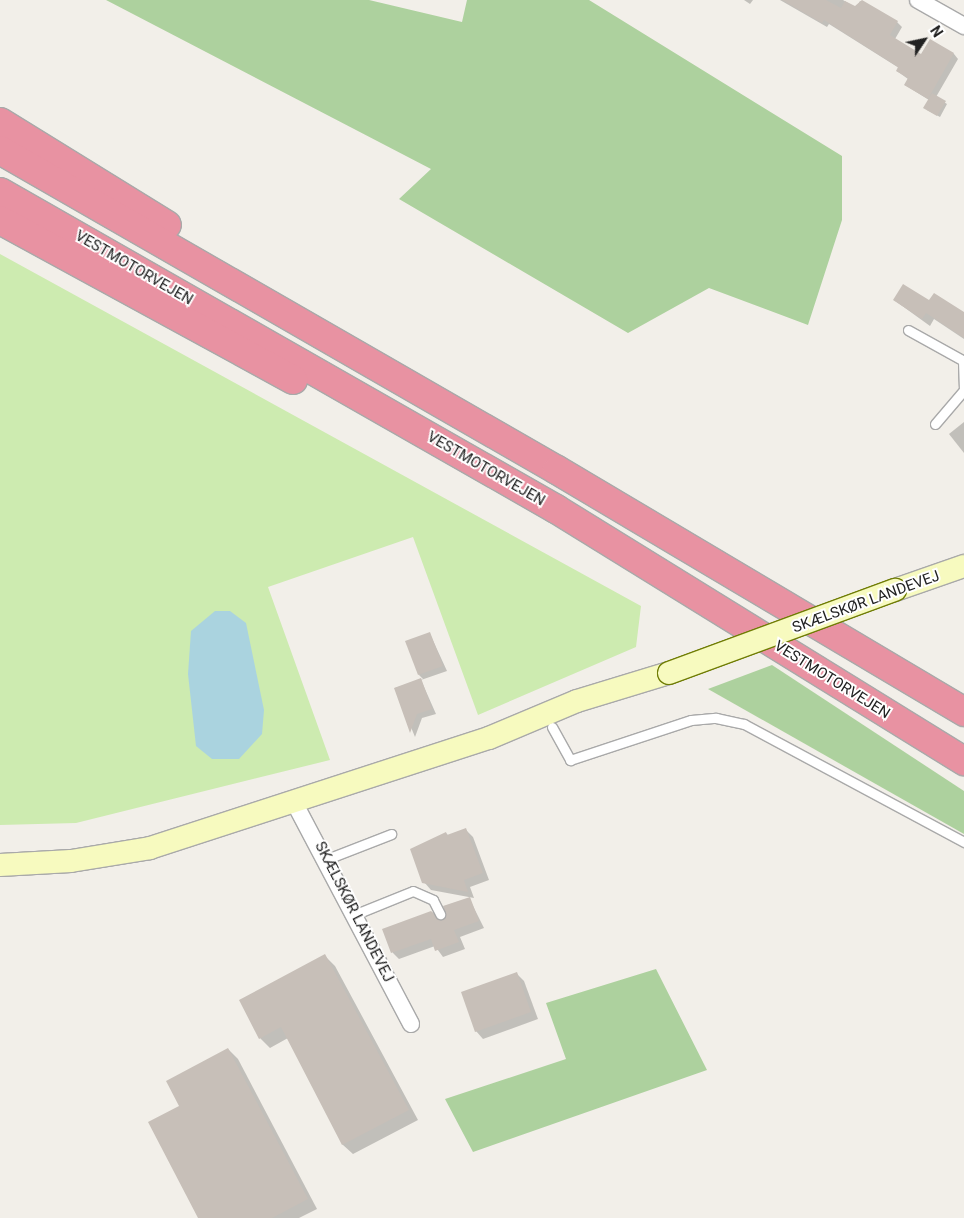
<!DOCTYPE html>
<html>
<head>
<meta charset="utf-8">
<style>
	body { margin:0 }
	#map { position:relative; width:964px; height:1218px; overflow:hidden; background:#f2efe9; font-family:Roboto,sans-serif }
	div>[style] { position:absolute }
	.grass>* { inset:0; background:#cdebb0 }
	.forest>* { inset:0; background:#add19e }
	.water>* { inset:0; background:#aad3df }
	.shadow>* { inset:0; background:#0003 }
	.building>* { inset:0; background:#c7bfb8 }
	.roads { filter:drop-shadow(1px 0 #a9a9a9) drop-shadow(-1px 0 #a9a9a9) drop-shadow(0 1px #a9a9a9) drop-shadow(0 -1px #a9a9a9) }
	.lane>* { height:9px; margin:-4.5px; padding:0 4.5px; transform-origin:4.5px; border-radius:4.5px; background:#fff }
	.street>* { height:16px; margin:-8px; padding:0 8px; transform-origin:8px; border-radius:8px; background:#fff }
	.secondary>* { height:22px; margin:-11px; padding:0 11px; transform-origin:11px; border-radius:11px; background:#f7fabf }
	.highway>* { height:28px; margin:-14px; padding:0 14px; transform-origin:14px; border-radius:14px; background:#e892a2 }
	.bridges { filter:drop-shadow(1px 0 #707d05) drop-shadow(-1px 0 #707d05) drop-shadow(0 1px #707d05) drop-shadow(0 -1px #707d05) }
	.secondary-bridge>* { height:22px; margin:-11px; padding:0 11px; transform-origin:11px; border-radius:11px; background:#f7fabf }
	span { translate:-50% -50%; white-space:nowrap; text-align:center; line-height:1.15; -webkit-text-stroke:4px #fff; paint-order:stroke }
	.street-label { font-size:15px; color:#222 }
	.north { position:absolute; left:899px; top:15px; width:50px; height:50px; -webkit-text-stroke:4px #fff; paint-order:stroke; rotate:56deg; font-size:14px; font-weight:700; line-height:20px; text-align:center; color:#222 }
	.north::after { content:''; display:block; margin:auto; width:18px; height:22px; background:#222; clip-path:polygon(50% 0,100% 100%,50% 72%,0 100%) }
</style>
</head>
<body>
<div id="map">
	<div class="grass">
		<i style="clip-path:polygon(0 254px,641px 606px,636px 647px,478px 715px,413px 537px,268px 587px,330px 760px,76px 823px,0 825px)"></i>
	</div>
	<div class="forest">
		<i style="clip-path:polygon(106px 0,369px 0,462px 22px,467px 0,589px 0,842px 156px,842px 220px,808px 325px,709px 288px,628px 333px,399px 199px,431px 169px)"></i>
		<i style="clip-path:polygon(772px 665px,964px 791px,964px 834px,708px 689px)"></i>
		<i style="clip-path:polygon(656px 969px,707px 1070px,473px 1152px,445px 1099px,566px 1059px,546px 1003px)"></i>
	</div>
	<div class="water">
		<i style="clip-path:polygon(215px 611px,230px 611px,246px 623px,264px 710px,262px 734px,239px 759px,212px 759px,196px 746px,188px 674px,191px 631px)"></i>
	</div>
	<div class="shadow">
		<i style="clip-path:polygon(744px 0,753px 0,750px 4px)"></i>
		<i style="clip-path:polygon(780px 0,843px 0,856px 8px,860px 1px,897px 22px,902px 27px,895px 39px,922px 56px,930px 41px,954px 54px,958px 59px,936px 97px,947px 104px,940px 117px,927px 110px,929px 100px,905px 85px,908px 79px,897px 71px,899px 68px,829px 24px,827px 27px)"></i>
		<i style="clip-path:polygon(894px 300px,929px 302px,964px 314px,964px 339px,934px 319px,930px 326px)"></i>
		<i style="clip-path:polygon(964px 422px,964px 453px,949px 434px)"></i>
		<i style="clip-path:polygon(430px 634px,447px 671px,421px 680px,436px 714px,422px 718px,415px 737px,395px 688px,423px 679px,419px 675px)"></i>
		<i style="clip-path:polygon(466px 830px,473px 837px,489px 880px,470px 887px,474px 898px,431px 890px,424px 882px,446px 833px,449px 836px)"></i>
		<i style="clip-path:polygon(469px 898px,484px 928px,460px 937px,465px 949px,443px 957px,435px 946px,399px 959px,393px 953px,384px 930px,443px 922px)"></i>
		<i style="clip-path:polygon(325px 956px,335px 966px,418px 1120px,353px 1154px,343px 1145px,288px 1038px,270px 1048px,260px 1038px)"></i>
		<i style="clip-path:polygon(516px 973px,524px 981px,538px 1019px,483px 1039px,476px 1031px)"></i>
		<i style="clip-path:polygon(228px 1049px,238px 1059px,317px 1209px,299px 1218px,199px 1218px,180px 1106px)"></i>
	</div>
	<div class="building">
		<i style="clip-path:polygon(782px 0,826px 0,841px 8px,845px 1px,855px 6px,862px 0,898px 21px,890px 35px,921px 54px,930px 39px,954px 53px,928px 99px,904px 85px,908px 78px,896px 71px,898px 67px,824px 20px,822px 23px)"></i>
		<i style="clip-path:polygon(932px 93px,946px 101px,937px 116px,923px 108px)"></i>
		<i style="clip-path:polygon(903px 284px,929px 300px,934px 293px,964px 312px,964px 338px,926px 313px,922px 319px,893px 300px)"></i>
		<i style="clip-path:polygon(430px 632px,443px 666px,418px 675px,405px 641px)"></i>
		<i style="clip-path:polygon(421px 678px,432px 709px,417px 714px,410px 733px,394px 688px)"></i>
		<i style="clip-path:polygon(466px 828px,483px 873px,464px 880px,468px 892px,422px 883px,410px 849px,446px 832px,447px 835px)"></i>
		<i style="clip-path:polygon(470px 897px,479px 921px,454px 930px,459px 942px,435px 951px,431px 939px,391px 953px,382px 929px,431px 911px,442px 920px,446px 915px,443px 906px)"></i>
		<i style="clip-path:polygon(325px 954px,409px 1110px,342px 1145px,281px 1027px,259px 1039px,239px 1000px)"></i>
		<i style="clip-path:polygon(517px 972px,531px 1012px,475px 1032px,461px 992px)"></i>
		<i style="clip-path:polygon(228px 1048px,308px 1199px,272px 1218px,198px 1218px,148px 1122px,179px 1106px,166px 1081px)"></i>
	</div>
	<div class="roads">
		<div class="lane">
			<i style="left:908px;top:330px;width:64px;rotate:29deg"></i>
			<i style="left:963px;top:361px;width:27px;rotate:88deg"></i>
			<i style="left:935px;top:424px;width:45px;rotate:-49.5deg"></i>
			<i style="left:552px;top:727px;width:38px;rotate:61deg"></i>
			<i style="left:570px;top:760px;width:127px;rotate:-18.3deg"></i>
			<i style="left:691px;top:720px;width:25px;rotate:-5deg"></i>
			<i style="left:716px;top:718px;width:29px;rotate:12deg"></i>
			<i style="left:744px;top:724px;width:250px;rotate:28.2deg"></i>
			<i style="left:327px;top:859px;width:69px;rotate:-21.3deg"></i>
			<i style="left:356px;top:914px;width:61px;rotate:-22deg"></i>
			<i style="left:413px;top:891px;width:22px;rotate:24deg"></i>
			<i style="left:433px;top:900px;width:16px;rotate:63deg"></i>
		</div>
		<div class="street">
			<i style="left:918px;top:0;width:53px;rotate:29.5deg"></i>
			<i style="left:294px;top:802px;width:251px;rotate:62.2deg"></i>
		</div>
		<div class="secondary">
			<i style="left:895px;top:590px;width:73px;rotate:-19.2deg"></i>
			<i style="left:0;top:865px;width:71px;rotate:-3.2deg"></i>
			<i style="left:71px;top:861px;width:80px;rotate:-9.3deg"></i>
			<i style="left:150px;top:848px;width:356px;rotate:-18deg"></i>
			<i style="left:489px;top:738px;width:95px;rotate:-22.8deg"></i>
			<i style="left:577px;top:701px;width:96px;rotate:-16.9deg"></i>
		</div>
		<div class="highway">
			<i style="left:0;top:122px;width:196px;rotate:31.7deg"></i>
			<i style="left:0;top:150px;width:642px;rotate:29.88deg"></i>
			<i style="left:557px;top:470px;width:474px;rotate:30.7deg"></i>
			<i style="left:0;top:192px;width:640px;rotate:29.69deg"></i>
			<i style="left:556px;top:509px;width:480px;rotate:31.7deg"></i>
			<i style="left:0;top:220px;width:334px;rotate:28.6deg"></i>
		</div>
	</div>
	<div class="bridges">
		<div class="secondary-bridge">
			<i style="left:669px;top:673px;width:241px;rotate:-20.2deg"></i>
		</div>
	</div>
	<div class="street-label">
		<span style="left:134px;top:268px;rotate:30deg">VESTMOTORVEJEN</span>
		<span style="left:486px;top:469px;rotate:30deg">VESTMOTORVEJEN</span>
		<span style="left:866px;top:602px;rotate:-20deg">SKÆLSKØR LANDEVEJ</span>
		<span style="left:832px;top:680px;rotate:32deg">VESTMOTORVEJEN</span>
		<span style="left:354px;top:912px;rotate:63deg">SKÆLSKØR LANDEVEJ</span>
	</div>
	<div class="north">N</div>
</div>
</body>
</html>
